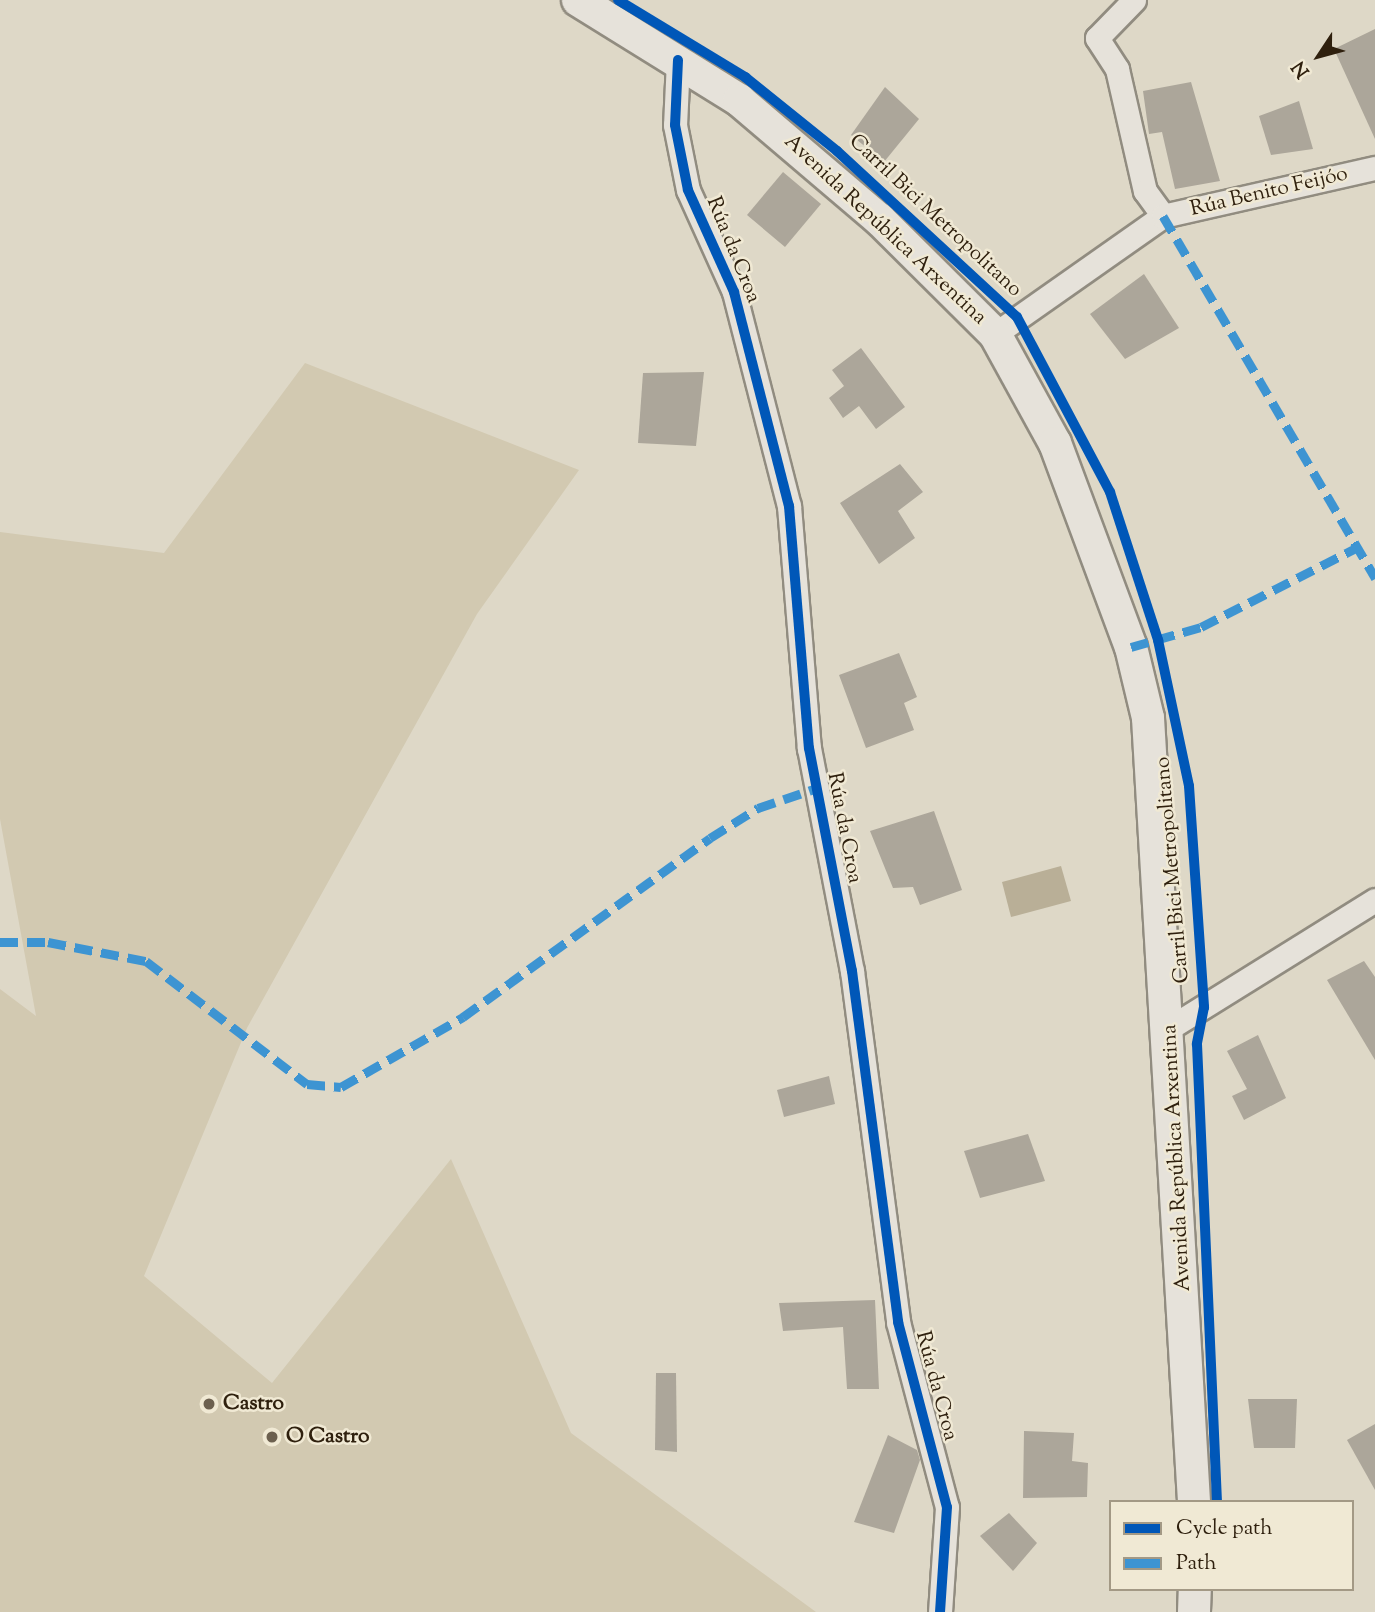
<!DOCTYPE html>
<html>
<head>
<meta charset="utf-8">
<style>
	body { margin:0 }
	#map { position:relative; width:1375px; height:1612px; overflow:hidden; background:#ded8c7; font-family:"Sorts Mill Goudy",serif }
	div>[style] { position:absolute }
	.green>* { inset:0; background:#d2c9b1 }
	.water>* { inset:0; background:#b9af97 }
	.building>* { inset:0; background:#aca69a }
	.roads { filter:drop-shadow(2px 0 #918c80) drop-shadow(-2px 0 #918c80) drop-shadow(0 2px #918c80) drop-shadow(0 -2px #918c80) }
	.minor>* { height:23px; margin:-11.5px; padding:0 11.5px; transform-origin:11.5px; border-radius:11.5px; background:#e6e2da }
	.secondary>* { height:32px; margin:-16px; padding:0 16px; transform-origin:16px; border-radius:16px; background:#e6e2da }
	.quiet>* { height:9px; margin-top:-4.5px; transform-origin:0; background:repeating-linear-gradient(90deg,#3d94d2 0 18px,transparent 0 27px) }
	.cycleway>* { height:10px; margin:-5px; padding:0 5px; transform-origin:5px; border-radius:5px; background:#0057b8 }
	.dots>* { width:19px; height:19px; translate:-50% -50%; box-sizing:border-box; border:4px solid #f0e9d4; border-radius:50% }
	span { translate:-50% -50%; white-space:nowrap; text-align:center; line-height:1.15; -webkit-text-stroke:5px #f0e9d4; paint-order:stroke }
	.street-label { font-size:21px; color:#2f200e }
	.poi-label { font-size:21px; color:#2f200e; font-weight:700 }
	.left { translate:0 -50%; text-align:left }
	.legend { position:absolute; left:1109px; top:1500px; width:245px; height:91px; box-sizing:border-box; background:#f0e9d4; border:2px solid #a39985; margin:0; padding:9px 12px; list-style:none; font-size:21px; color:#2f200e }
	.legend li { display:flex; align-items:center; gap:14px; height:35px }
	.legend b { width:35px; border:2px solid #a39985 }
	.north { position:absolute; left:1284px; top:21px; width:70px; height:70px; -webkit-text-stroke:5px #f0e9d4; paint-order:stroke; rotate:234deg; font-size:19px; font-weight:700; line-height:28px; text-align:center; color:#2f200e }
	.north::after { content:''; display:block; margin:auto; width:24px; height:32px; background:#2f200e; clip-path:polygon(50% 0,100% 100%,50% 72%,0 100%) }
</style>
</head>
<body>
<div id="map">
	<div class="green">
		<i style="clip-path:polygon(305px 363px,579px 470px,477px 614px,247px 1028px,144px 1276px,272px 1383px,451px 1159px,571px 1433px,816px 1612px,0 1612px,0 989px,36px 1016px,0 819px,0 532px,164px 553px)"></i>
	</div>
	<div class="water">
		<i style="clip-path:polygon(1061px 866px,1071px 901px,1011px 917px,1002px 882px)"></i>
	</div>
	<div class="building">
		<i style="clip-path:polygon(1375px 29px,1375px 139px,1334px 49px)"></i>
		<i style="clip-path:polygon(1191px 82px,1220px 181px,1175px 189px,1162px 132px,1149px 134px,1143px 91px)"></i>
		<i style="clip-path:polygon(885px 87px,919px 119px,884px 162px,851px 135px)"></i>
		<i style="clip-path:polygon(1299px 101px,1313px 149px,1271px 155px,1259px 116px)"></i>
		<i style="clip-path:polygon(783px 172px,821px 204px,785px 247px,747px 215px)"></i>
		<i style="clip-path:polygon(1144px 274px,1179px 328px,1125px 359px,1090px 314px)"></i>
		<i style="clip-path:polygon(861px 348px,905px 407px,876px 429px,859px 406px,843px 418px,829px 398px,844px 386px,832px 370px)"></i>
		<i style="clip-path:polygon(704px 372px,696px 446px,638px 443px,643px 373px)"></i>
		<i style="clip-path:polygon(900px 464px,923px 492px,898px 511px,915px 538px,879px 564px,840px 503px)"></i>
		<i style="clip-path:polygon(899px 653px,917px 697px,904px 703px,914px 730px,866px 748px,839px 675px)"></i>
		<i style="clip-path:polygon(934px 811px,962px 890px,920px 905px,913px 887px,893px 888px,870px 831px)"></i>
		<i style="clip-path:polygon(1364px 961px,1375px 977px,1375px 1060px,1327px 980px)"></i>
		<i style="clip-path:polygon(1258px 1035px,1286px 1098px,1244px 1120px,1232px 1096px,1247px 1089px,1227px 1051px)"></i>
		<i style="clip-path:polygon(829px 1076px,835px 1104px,784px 1117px,777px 1090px)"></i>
		<i style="clip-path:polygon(1028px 1134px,1045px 1181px,980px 1198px,964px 1151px)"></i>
		<i style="clip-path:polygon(875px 1300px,879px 1389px,847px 1389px,843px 1327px,783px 1331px,779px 1303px)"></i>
		<i style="clip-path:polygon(656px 1373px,676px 1373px,677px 1452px,655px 1450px)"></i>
		<i style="clip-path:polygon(1248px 1399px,1297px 1399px,1295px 1448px,1254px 1448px)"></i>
		<i style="clip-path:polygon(1375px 1424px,1375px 1490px,1347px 1440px)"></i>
		<i style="clip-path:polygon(1024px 1431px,1074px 1433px,1072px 1461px,1088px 1463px,1087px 1497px,1023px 1498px)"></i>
		<i style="clip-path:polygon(888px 1435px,917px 1450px,920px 1460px,894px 1533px,854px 1522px)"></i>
		<i style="clip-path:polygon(1009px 1513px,1037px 1543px,1013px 1571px,980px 1536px)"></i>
	</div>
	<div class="roads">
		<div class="minor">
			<i style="left:1134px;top:0;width:53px;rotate:134.2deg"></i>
			<i style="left:1097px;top:38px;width:37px;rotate:57deg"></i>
			<i style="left:1117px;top:69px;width:125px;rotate:77.1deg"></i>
			<i style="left:1145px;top:191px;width:31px;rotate:54deg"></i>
			<i style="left:678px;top:60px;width:65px;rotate:92.6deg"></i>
			<i style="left:675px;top:125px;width:66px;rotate:78.7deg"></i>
			<i style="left:688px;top:190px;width:112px;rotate:65.7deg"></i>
			<i style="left:734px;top:292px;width:221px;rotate:75.6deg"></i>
			<i style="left:789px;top:506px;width:243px;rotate:85.3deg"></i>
			<i style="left:809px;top:748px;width:227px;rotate:79.1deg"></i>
			<i style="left:852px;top:971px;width:354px;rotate:82.5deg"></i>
			<i style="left:898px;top:1322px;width:191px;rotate:75.2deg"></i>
			<i style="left:947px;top:1507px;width:105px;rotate:93.8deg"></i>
			<i style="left:995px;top:334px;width:205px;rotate:-35.1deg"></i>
			<i style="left:1163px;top:216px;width:217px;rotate:-12.8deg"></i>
			<i style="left:1171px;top:1027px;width:240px;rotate:-31.9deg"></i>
		</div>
		<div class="secondary">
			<i style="left:578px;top:0;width:190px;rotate:31.8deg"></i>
			<i style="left:739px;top:100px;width:184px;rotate:40.4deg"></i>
			<i style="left:879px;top:219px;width:163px;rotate:44.8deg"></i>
			<i style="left:995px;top:334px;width:124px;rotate:61.2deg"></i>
			<i style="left:1055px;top:443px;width:218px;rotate:69.6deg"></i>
			<i style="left:1131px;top:647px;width:73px;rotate:76.5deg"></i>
			<i style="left:1148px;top:718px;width:785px;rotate:86.64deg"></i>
			<i style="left:1194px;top:1612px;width:23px;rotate:-88deg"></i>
		</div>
	</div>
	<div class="quiet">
		<i style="left:1163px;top:216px;width:420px;rotate:59.6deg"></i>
		<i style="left:1131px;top:647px;width:73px;rotate:-15.9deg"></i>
		<i style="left:1201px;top:627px;width:174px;rotate:-27deg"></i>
		<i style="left:0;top:942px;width:48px"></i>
		<i style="left:48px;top:942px;width:100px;rotate:11deg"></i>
		<i style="left:146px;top:961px;width:203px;rotate:37.4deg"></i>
		<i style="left:307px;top:1084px;width:34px;rotate:5deg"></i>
		<i style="left:341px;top:1087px;width:141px;rotate:-29.8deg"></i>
		<i style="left:463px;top:1017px;width:305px;rotate:-35.9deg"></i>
		<i style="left:710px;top:838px;width:57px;rotate:-32deg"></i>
		<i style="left:758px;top:808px;width:62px;rotate:-18.7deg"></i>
	</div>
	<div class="cycleway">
		<i style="left:618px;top:0;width:149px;rotate:31.2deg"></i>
		<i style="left:745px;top:77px;width:118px;rotate:38.8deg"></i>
		<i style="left:837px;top:151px;width:245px;rotate:42.7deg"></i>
		<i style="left:1017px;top:317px;width:198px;rotate:62deg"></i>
		<i style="left:1110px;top:492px;width:156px;rotate:72deg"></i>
		<i style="left:1158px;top:640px;width:149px;rotate:78deg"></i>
		<i style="left:1189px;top:786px;width:222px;rotate:86.1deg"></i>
		<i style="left:1204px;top:1007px;width:38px;rotate:101deg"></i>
		<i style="left:1197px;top:1044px;width:458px;rotate:87.5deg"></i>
		<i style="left:678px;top:60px;width:65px;rotate:92.6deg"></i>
		<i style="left:675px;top:125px;width:66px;rotate:78.7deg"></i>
		<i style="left:688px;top:190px;width:112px;rotate:65.7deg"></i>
		<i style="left:734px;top:292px;width:221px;rotate:75.6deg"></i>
		<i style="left:789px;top:506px;width:243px;rotate:85.3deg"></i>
		<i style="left:809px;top:748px;width:227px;rotate:79.1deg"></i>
		<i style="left:852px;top:971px;width:354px;rotate:82.5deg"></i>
		<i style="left:898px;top:1322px;width:191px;rotate:75.2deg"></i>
		<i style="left:947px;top:1507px;width:105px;rotate:93.8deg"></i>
	</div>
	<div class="dots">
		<i style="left:209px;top:1404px;background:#6c604f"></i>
		<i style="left:272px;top:1437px;background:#6c604f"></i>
	</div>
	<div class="street-label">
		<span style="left:1269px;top:192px;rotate:-13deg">Rúa Benito Feijóo</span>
		<span style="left:935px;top:216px;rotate:43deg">Carril Bici Metropolitano</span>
		<span style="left:885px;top:230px;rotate:43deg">Avenida República Arxentina</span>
		<span style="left:733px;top:250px;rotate:68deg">Rúa da Croa</span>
		<span style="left:844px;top:828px;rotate:79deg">Rúa da Croa</span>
		<span style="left:1173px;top:870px;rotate:-95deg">Carril Bici Metropolitano</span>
		<span style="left:1177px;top:1158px;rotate:-93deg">Avenida República Arxentina</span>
		<span style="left:936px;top:1386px;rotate:75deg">Rúa da Croa</span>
	</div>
	<div class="poi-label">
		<span class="left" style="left:223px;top:1404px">Castro</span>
		<span class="left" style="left:286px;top:1437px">O Castro</span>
	</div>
	<ul class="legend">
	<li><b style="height:9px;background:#0057b8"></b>Cycle path</li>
	<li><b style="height:9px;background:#3d94d2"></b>Path</li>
	</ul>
	<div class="north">N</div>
</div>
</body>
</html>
